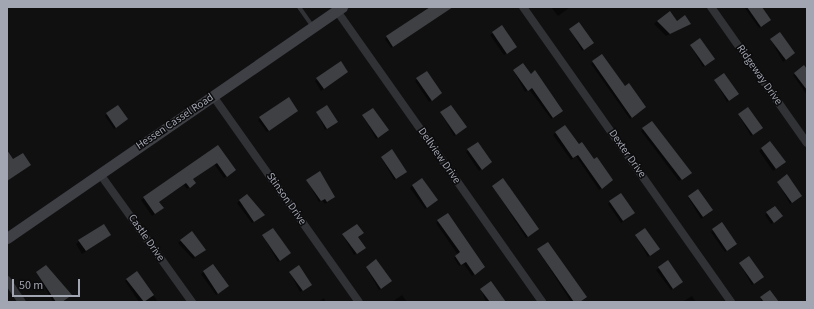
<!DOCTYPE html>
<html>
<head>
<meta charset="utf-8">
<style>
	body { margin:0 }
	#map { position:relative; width:814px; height:309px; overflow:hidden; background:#101011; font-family:"Source Sans 3",sans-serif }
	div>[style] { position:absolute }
	.shadow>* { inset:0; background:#0007 }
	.building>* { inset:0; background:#3f4044 }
	.lane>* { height:4px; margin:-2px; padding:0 2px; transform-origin:2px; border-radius:2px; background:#313236 }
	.street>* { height:8px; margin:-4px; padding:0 4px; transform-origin:4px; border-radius:4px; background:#313236 }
	.secondary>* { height:11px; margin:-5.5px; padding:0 5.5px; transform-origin:5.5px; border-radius:5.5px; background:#3f4046 }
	span { translate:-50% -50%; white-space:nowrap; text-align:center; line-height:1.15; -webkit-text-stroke:3px #0b0b0c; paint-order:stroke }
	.street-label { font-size:11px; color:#a2a5b2 }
	.frame { position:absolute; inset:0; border:8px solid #a2a5b2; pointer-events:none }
	.scale { position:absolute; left:12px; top:279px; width:68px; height:18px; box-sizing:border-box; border:2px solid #a2a5b2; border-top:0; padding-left:5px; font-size:12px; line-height:14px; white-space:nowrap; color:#a2a5b2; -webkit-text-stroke:3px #0b0b0c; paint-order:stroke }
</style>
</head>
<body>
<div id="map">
	<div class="shadow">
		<i style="clip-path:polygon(429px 7px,449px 7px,391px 48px,385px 39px)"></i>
		<i style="clip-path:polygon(551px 7px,568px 7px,569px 8px,558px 16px)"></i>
		<i style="clip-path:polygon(744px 7px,761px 7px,768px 22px,759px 28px)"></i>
		<i style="clip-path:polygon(657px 21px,677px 22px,689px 24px,666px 36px,654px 24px)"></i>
		<i style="clip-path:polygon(501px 27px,514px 48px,504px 55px,490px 35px)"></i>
		<i style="clip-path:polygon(570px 29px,591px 45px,582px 51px)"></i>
		<i style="clip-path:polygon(771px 40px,792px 55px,783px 62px)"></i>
		<i style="clip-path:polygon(691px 46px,712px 61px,703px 67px)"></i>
		<i style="clip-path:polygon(602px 56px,624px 88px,645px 107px,630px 119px,591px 64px)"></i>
		<i style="clip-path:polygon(514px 71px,560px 113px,551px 119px,529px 89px,525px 92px)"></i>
		<i style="clip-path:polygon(807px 71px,807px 95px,793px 75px)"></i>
		<i style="clip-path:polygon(347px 72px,321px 91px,315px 81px,317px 79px)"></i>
		<i style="clip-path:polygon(427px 72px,439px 95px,429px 102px,415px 81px)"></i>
		<i style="clip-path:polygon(715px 80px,736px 96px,727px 102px)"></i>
		<i style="clip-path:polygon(118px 106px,125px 121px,114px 129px,105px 116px)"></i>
		<i style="clip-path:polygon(317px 112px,335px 123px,325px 130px)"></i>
		<i style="clip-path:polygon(295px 113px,267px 132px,258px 120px,260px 118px)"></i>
		<i style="clip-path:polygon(441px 113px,463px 129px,454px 136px)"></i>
		<i style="clip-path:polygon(738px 114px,760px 130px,751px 136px)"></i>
		<i style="clip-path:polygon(363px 116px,386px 132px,376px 139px)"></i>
		<i style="clip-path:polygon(652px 123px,688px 175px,679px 181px,641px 131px)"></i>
		<i style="clip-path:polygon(565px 126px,610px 182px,599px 190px,576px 156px,571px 160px,553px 135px)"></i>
		<i style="clip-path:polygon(770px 142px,782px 164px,773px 171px,759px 151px)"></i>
		<i style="clip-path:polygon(478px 143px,491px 162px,479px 171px,466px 152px)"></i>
		<i style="clip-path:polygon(217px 147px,232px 173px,224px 178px,214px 164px,192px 179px,192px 185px,187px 189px,184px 185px,158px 202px,160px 210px,152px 216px,141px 200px)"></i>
		<i style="clip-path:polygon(381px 157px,404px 173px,394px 180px)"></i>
		<i style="clip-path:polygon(422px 179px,435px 202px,425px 209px,410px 188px)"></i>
		<i style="clip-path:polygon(307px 180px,332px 199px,325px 204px,322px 200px,319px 202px)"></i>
		<i style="clip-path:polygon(778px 182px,799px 198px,790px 204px)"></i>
		<i style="clip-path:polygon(493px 186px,535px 231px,526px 238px)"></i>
		<i style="clip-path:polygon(621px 194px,632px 215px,621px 223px,608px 204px)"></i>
		<i style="clip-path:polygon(247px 195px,261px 217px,252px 223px,237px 203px)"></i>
		<i style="clip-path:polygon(688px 197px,710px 212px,701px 219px)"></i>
		<i style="clip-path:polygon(775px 207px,779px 218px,771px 224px,765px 215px)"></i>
		<i style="clip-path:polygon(447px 214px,482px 269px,472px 276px,463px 263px,459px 266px,454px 258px,458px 255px,436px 223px)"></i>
		<i style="clip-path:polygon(722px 224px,734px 246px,725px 252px,711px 232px)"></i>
		<i style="clip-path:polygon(192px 232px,202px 252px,193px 259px,178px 243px)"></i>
		<i style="clip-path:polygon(110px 235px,82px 254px,76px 244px,79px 241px)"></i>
		<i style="clip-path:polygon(343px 235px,357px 237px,362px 249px,354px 255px)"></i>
		<i style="clip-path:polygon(263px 236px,287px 255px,278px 262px)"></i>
		<i style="clip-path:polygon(636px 236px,657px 251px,648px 257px)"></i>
		<i style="clip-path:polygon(538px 250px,580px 302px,571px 302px)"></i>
		<i style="clip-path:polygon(668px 262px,680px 284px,671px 290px,656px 270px)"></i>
		<i style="clip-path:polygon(740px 264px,761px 279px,752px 285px)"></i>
		<i style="clip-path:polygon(213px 265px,226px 288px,216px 295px,201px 274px)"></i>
		<i style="clip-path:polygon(366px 267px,391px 281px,379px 290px)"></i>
		<i style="clip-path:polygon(137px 272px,158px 302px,139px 302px,125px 281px)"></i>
		<i style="clip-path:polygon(37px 273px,61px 302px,53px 302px)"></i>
		<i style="clip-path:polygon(290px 273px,309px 286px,300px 292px)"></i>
		<i style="clip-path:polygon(481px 289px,504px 302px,486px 302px)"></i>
		<i style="clip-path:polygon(402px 295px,407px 302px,392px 302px)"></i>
		<i style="clip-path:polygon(692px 296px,696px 302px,682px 302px)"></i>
		<i style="clip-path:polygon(324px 298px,326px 302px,318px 302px)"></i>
		<i style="clip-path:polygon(761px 298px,777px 302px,761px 302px)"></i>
	</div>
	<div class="building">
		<i style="clip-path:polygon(430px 7px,453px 7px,393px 47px,386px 36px)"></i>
		<i style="clip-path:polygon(747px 7px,762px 7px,771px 20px,761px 27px)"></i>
		<i style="clip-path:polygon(670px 11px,677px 21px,685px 15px,691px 24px,670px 34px,657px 21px)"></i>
		<i style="clip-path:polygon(579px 22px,594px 43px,584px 50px,569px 29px)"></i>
		<i style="clip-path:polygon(502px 25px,517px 47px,507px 54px,492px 32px)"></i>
		<i style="clip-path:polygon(780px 32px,795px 53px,786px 60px,770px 39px)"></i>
		<i style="clip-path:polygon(700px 38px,715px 59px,705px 66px,690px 45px)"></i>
		<i style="clip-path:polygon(602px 54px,625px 86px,629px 83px,646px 107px,632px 118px,592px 61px)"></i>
		<i style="clip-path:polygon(341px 61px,348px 72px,324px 89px,316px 78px)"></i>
		<i style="clip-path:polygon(523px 63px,531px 74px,535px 70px,563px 111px,553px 118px,532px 88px,528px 91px,513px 70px)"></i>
		<i style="clip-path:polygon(804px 65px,807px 69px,807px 90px,794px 73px)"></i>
		<i style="clip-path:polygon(427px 71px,442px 93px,432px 101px,416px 78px)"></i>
		<i style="clip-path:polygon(724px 73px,739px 94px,729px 101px,714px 80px)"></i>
		<i style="clip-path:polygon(289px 97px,298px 111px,269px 131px,259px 117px)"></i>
		<i style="clip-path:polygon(118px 105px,128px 119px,116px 128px,106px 113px)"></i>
		<i style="clip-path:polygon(327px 105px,338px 122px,327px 129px,316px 112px)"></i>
		<i style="clip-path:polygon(451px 105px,467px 127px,456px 135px,440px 112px)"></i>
		<i style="clip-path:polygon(748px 107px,763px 128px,753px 135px,738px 114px)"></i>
		<i style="clip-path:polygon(373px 108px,389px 130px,378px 138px,362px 115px)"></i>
		<i style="clip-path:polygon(652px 121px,692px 173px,682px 180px,642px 128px)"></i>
		<i style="clip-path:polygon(565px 125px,579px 144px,582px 142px,594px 159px,597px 157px,613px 180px,602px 189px,578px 155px,573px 158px,555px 132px)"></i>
		<i style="clip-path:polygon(770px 141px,786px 162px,776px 169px,761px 148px)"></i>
		<i style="clip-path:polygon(478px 142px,492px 162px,482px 170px,467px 149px)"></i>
		<i style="clip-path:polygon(218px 145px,236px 170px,227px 177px,217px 163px,193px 179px,196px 183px,190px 188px,186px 183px,159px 202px,164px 208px,155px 214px,143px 197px)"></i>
		<i style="clip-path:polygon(392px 149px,407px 172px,396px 179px,381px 157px)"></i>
		<i style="clip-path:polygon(7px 150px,13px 159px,23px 153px,31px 165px,7px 181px)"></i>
		<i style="clip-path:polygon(320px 171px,335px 197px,327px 202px,325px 199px,321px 201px,306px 180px)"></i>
		<i style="clip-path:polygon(787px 174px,802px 196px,792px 203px,777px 182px)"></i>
		<i style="clip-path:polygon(422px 178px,438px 200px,427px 208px,412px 185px)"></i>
		<i style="clip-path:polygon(503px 178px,539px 229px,528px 237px,492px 186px)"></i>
		<i style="clip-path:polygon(698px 189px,713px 210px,703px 217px,688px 196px)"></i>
		<i style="clip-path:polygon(621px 193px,635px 213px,623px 221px,609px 201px)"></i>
		<i style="clip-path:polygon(247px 194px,265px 215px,254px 222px,239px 200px)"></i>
		<i style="clip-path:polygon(775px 206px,783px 216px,774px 223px,766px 212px)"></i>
		<i style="clip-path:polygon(448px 213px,485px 267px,475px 275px,466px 262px,461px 265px,455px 256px,460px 252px,437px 220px)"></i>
		<i style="clip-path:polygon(722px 222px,737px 244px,727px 251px,712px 229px)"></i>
		<i style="clip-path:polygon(104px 224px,111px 235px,86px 251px,78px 240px)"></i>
		<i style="clip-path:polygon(357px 224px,364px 233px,358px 237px,366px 248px,357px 254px,342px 234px)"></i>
		<i style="clip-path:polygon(273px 228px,291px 253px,280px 261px,262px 235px)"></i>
		<i style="clip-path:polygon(645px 228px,660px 249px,650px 256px,635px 235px)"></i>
		<i style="clip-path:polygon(192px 231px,206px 250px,195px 257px,180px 240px)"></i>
		<i style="clip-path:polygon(548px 242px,587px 297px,580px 302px,574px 302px,537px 249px)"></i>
		<i style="clip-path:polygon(749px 256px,764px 277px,754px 284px,739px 263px)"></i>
		<i style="clip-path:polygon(376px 259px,392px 281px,381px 289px,366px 267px)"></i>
		<i style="clip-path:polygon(668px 260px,683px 282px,673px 289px,658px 267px)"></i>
		<i style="clip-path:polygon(213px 264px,229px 286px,218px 294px,203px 271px)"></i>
		<i style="clip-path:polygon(46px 265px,72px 295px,62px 302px,56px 302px,36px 272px)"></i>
		<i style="clip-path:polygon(299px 265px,312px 285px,303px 291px,289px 272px)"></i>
		<i style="clip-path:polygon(137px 271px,154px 295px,144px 302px,126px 279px)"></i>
		<i style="clip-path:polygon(491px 281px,506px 302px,490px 302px,480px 289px)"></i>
		<i style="clip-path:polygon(770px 290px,779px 302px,764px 302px,760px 297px)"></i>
	</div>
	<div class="lane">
		<i style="left:299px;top:7px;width:24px;rotate:55deg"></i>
	</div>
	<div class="street">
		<i style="left:523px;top:7px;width:361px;rotate:54.8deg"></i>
		<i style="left:711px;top:7px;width:166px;rotate:54.8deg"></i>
		<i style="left:337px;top:11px;width:356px;rotate:54.8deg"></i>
		<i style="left:213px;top:96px;width:252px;rotate:54.7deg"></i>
		<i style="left:100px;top:174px;width:158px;rotate:54.3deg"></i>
		<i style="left:7px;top:280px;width:27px;rotate:56deg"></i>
	</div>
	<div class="secondary">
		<i style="left:7px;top:238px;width:407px;rotate:-34.6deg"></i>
	</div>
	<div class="street-label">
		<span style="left:759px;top:75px;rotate:55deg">Ridgeway Drive</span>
		<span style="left:175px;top:122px;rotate:-34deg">Hessen Cassel Road</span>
		<span style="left:627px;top:154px;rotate:55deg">Dexter Drive</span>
		<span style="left:439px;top:156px;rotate:55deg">Dellview Drive</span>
		<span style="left:286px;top:199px;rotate:55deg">Stinson Drive</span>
		<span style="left:146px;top:238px;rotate:55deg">Castle Drive</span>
	</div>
	<div class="frame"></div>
	<div class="scale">50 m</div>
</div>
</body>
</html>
